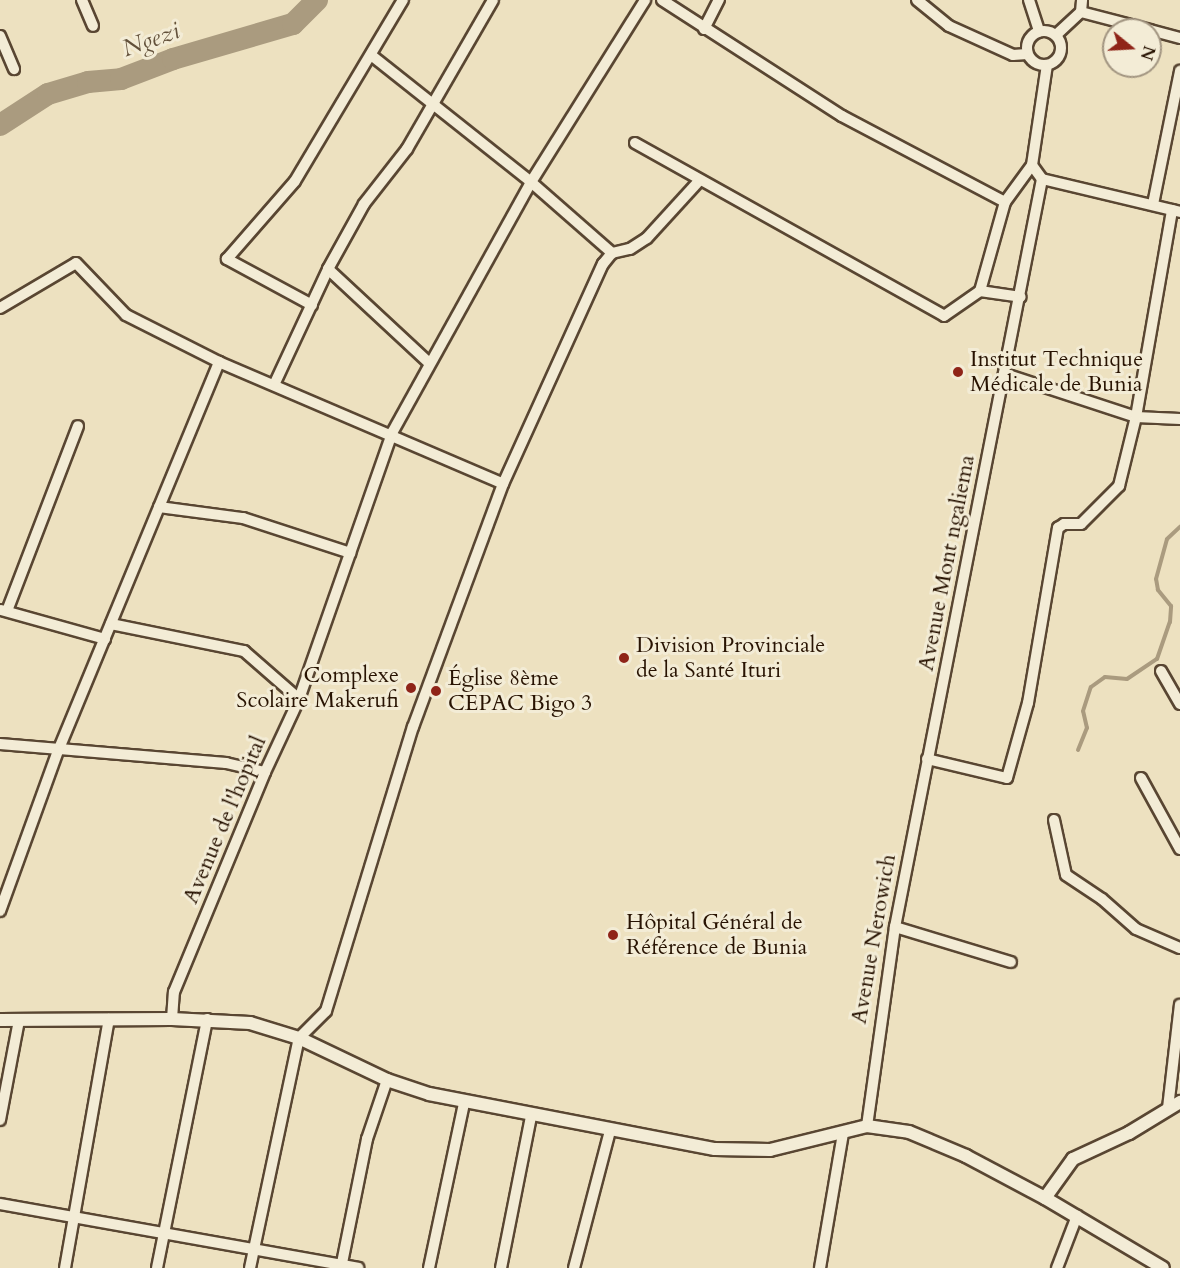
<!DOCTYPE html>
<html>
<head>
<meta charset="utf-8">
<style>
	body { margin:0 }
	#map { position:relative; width:1180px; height:1268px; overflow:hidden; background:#ede1c0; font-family:Cardo,serif }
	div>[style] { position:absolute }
	.stream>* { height:4px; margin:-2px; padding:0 2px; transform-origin:2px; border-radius:2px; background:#aa9b7f }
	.river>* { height:22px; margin:-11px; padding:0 11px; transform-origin:11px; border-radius:11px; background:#aa9b7f }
	.roads { filter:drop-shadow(2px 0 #594632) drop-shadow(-2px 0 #594632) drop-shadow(0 2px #594632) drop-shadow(0 -2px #594632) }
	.minor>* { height:10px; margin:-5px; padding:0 5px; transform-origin:5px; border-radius:5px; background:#f3ecd6 }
	.minor>.ring { margin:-5px; padding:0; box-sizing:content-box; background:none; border:10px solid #f3ecd6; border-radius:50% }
	.tertiary>* { height:12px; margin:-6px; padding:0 6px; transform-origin:6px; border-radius:6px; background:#f3ecd6 }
	.dots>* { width:16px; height:16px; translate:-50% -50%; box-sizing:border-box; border:3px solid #f3ecd6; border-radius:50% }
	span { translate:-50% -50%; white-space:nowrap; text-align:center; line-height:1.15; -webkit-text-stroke:6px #f3ecd6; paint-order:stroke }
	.poi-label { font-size:22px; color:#281302 }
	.left { translate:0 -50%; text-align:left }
	.right { translate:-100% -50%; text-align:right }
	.street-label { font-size:22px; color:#281302 }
	.water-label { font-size:24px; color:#62503a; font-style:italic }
	.north { position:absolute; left:1102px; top:18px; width:60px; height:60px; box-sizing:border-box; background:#f3ecd6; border:2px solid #a29581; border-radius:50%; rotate:108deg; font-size:16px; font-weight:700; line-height:24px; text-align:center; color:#281302 }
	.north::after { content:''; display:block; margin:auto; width:21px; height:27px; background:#8f2418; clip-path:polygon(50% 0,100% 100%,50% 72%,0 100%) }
</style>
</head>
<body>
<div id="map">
	<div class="stream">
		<i style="left:1078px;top:750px;width:24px;rotate:-68deg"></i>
		<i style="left:1087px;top:728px;width:17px;rotate:-103deg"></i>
		<i style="left:1083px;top:711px;width:25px;rotate:-72deg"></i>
		<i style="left:1091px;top:687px;width:17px;rotate:-36deg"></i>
		<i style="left:1105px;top:677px;width:22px;rotate:5deg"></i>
		<i style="left:1127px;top:679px;width:36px;rotate:-34deg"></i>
		<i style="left:1157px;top:659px;width:39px;rotate:-71deg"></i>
		<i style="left:1170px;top:622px;width:16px;rotate:-86deg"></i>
		<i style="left:1171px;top:606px;width:21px;rotate:-129deg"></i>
		<i style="left:1158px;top:590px;width:11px;rotate:-100deg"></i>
		<i style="left:1156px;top:579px;width:41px;rotate:-74.6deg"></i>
		<i style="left:1167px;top:539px;width:18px;rotate:-43deg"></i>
	</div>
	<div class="river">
		<i style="left:0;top:125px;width:57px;rotate:-32.9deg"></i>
		<i style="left:48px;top:94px;width:42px;rotate:-16.7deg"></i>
		<i style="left:88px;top:82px;width:33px;rotate:-5deg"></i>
		<i style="left:121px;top:79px;width:56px;rotate:-21deg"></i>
		<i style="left:173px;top:59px;width:125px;rotate:-16.3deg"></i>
		<i style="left:293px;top:24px;width:34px;rotate:-45deg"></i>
	</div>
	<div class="roads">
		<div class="minor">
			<i style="left:82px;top:0;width:28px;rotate:67deg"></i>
			<i style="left:662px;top:0;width:214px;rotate:32.8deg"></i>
			<i style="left:842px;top:116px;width:184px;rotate:27.8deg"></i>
			<i style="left:917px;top:0;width:41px;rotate:39.1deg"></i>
			<i style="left:949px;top:26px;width:70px;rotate:24.4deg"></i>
			<i style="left:1013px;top:55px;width:14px;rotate:-4deg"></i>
			<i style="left:1029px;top:0;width:33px;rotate:72deg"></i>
			<i style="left:1081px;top:12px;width:12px;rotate:-85deg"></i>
			<i style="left:704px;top:29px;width:33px;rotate:-63deg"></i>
			<i style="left:1150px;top:30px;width:31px;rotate:15deg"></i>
			<i class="ring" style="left:1027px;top:31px;width:24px;height:24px"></i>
			<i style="left:1056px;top:35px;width:34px;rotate:-43deg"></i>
			<i style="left:1081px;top:12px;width:71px;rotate:14.6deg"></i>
			<i style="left:0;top:36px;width:36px;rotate:67deg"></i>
			<i style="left:371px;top:55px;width:204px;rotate:38.4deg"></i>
			<i style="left:531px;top:182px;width:108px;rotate:41.2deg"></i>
			<i style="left:635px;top:143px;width:354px;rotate:29.2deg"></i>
			<i style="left:944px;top:316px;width:44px;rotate:-34.8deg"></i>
			<i style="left:980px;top:291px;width:41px;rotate:8.3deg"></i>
			<i style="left:1042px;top:179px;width:142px;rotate:13.4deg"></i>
			<i style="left:1153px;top:204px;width:136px;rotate:-78.5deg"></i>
			<i style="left:328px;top:269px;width:137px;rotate:42.9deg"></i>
			<i style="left:980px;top:291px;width:92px;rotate:-74.3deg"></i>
			<i style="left:1005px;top:202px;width:46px;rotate:-53.9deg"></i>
			<i style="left:312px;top:305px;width:97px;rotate:-151.6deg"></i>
			<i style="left:227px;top:259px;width:103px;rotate:-48.9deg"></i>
			<i style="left:295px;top:181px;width:211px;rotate:-59.2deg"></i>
			<i style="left:0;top:308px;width:88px;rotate:-30.6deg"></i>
			<i style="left:76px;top:263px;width:72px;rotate:46.1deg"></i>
			<i style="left:126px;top:315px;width:104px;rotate:26.8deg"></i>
			<i style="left:219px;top:362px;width:309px;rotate:23.2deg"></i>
			<i style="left:1005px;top:374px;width:138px;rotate:18.2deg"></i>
			<i style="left:1136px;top:417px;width:44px;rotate:2.6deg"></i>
			<i style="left:274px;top:385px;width:128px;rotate:-65deg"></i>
			<i style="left:328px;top:269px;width:74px;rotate:-61deg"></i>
			<i style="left:364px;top:204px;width:70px;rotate:-52deg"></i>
			<i style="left:407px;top:149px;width:172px;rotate:-60deg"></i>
			<i style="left:159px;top:507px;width:85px;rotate:7.5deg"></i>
			<i style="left:243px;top:518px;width:113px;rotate:18.1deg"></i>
			<i style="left:1px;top:610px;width:108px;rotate:15.6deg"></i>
			<i style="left:7px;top:611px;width:198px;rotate:-69deg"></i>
			<i style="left:111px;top:624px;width:136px;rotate:11.5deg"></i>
			<i style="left:244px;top:651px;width:73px;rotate:41.1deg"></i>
			<i style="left:1161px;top:671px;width:38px;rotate:60deg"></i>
			<i style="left:0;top:744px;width:227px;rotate:4.8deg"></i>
			<i style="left:226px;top:763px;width:40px;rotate:13deg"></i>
			<i style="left:927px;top:759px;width:82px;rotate:13.4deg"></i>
			<i style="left:1007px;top:778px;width:78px;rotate:-74.4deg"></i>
			<i style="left:1028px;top:703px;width:178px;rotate:-80.3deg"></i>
			<i style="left:1058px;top:528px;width:7px;rotate:-34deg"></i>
			<i style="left:1064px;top:524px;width:17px"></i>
			<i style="left:1081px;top:524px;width:54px;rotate:-45deg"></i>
			<i style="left:1119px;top:486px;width:71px;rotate:-76.2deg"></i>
			<i style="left:1136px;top:417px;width:210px;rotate:-80.1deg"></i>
			<i style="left:1141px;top:778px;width:81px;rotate:61.2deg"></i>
			<i style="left:1054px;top:820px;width:56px;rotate:77.7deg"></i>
			<i style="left:1066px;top:875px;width:43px;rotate:33.7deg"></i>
			<i style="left:1102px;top:899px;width:45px;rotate:41.4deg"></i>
			<i style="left:1136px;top:929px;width:48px;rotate:23.4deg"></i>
			<i style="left:0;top:911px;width:170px;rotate:-70.1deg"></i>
			<i style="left:58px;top:751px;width:421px;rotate:-67.5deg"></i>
			<i style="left:895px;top:927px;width:121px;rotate:16.8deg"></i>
			<i style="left:172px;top:1019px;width:27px;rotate:-86deg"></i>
			<i style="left:174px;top:992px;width:238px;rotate:-67.5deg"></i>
			<i style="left:265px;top:772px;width:81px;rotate:-65deg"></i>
			<i style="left:299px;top:699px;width:282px;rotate:-70.7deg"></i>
			<i style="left:392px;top:433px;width:287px;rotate:-61deg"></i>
			<i style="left:531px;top:182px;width:215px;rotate:-57.9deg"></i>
			<i style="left:1168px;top:1108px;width:104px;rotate:-83.4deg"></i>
			<i style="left:0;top:1120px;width:102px;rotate:-79.2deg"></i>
			<i style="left:867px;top:1126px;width:201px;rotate:-82deg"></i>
			<i style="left:895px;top:927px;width:762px;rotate:-78.88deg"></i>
			<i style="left:1042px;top:179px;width:17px;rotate:-126deg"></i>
			<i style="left:1032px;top:165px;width:101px;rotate:-81.5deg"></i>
			<i style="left:0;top:1204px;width:364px;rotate:10.1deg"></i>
			<i style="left:65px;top:1268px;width:253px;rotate:-80deg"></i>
			<i style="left:157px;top:1268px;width:254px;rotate:-78.6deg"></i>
			<i style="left:250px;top:1268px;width:235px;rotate:-78deg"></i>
			<i style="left:299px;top:1038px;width:38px;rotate:-45deg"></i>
			<i style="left:326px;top:1011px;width:297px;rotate:-73deg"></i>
			<i style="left:413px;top:727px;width:259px;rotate:-69.7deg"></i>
			<i style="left:503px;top:484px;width:242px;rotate:-65.6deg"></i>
			<i style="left:603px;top:264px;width:14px;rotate:-51deg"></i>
			<i style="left:612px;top:253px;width:18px;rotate:-13deg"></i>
			<i style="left:630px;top:249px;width:20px;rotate:-33deg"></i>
			<i style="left:647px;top:238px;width:77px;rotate:-47.6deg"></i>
			<i style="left:341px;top:1268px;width:132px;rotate:-78.6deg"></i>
			<i style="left:367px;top:1139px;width:62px;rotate:-71.3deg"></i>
			<i style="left:429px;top:1268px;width:169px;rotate:-78deg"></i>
			<i style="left:501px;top:1268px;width:155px;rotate:-78.8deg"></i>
			<i style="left:574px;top:1268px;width:142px;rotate:-75.3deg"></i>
			<i style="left:820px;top:1268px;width:137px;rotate:-80.3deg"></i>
			<i style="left:1057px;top:1268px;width:56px;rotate:-69deg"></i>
		</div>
		<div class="tertiary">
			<i style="left:0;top:1020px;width:172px;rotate:-0.3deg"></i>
			<i style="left:172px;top:1019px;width:78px;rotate:2.9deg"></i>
			<i style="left:250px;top:1023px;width:51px;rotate:17deg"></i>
			<i style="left:299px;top:1038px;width:98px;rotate:25.5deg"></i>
			<i style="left:387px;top:1080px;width:44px;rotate:18.4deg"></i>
			<i style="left:429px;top:1094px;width:291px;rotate:10.9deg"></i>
			<i style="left:715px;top:1149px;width:55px;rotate:1deg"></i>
			<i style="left:770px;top:1150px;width:100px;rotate:-13.9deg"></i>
			<i style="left:867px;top:1126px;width:42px;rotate:8.1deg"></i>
			<i style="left:909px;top:1132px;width:62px;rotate:22.8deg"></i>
			<i style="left:966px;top:1156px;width:89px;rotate:28deg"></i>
			<i style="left:1045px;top:1198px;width:137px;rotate:30.7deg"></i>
			<i style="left:1045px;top:1198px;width:48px;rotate:-54.3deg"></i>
			<i style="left:1073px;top:1159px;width:62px;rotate:-24.9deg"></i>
			<i style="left:1129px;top:1133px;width:60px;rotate:-31.3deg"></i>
		</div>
	</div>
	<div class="dots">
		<i style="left:958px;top:372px;background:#8f2418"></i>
		<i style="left:624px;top:658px;background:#8f2418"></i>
		<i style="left:411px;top:688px;background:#8f2418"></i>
		<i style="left:436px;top:691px;background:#8f2418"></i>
		<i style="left:613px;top:935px;background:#8f2418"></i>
	</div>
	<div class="poi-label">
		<span class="left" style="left:970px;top:372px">Institut Technique<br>Médicale de Bunia</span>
		<span class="left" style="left:636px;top:658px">Division Provinciale<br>de la Santé Ituri</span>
		<span class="right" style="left:399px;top:688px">Complexe<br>Scolaire Makerufi</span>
		<span class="left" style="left:448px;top:691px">Église 8ème<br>CEPAC Bigo 3</span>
		<span class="left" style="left:626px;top:935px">Hôpital Général de<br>Référence de Bunia</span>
	</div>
	<div class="street-label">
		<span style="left:947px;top:563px;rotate:-79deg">Avenue Mont ngaliema</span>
		<span style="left:225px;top:820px;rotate:-67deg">Avenue de l'hopital</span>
		<span style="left:874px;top:939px;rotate:-80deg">Avenue Nerowich</span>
	</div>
	<div class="water-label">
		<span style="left:151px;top:40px;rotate:-20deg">Ngezi</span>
	</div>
	<div class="north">N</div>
</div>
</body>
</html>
